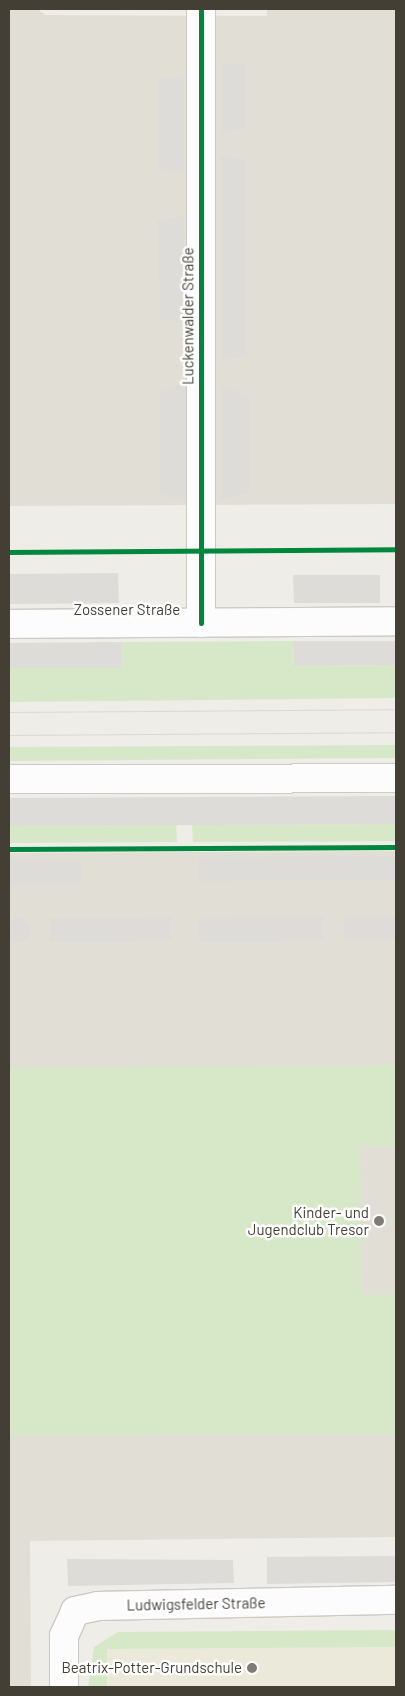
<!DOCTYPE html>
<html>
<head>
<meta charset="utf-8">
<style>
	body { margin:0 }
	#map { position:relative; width:405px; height:1696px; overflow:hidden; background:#eeede8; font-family:Barlow,sans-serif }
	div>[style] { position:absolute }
	.residential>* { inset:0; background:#e1dfd5 }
	.education>* { inset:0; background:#ebe9da }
	.green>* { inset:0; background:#d7e8c9 }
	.parking>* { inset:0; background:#dddcd8 }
	.round { border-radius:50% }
	.roads { filter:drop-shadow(1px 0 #cccac5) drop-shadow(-1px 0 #cccac5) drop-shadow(0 1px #cccac5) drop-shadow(0 -1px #cccac5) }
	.minor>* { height:28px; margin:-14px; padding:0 14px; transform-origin:14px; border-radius:14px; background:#fcfcfc }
	.tram>* { height:1px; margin:-0.5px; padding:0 0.5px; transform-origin:0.5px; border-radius:0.5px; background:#d8d8d7 }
	.cycleway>* { height:5px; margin:-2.5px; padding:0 2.5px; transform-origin:2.5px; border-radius:2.5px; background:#00873e }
	.dots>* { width:14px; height:14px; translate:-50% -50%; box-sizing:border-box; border:2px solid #fff; border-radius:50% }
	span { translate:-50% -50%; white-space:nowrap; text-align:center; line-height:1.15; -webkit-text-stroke:5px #fff; paint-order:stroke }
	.street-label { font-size:15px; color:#433f35 }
	.poi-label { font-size:15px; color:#433f35 }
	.right { translate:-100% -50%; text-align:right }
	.frame { position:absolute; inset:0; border:10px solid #433f35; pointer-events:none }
</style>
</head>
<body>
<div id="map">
	<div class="residential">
		<i style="clip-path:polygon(9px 9px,37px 9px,46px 15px,267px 16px,267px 9px,396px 9px,396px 504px,9px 506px)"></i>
		<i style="clip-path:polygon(396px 851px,396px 1537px,30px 1541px,31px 1687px,9px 1687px,9px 853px)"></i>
	</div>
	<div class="education">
		<i style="clip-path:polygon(396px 1647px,396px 1687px,107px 1687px,107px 1649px)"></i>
	</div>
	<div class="green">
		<i style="clip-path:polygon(293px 641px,294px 666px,396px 665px,396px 698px,9px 702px,9px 668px,121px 668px,121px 642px)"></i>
		<i style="clip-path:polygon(396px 745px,396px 758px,9px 761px,9px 747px)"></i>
		<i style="clip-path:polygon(175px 798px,177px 842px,9px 843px,9px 826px,165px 825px)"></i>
		<i style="clip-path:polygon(396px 824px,396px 841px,193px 842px,192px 825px)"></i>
		<i style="clip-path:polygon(396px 1065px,396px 1146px,360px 1146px,362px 1295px,396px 1295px,396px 1434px,9px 1436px,9px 1068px)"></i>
		<i style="clip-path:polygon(396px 1630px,396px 1647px,107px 1649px,107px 1687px,88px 1687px,94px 1647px,118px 1632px)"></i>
	</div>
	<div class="parking">
		<i style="clip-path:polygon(221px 64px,247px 64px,247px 128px,221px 134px)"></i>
		<i style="clip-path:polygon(184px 77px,184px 172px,158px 171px,157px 78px)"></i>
		<i style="clip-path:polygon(221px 155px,247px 160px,247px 356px,222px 360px)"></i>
		<i style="clip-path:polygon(184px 216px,186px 323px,160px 319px,158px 220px)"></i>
		<i style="clip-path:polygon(187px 382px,187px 501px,160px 494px,160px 390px)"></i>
		<i style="clip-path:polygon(221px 385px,249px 396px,249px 493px,221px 500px)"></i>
		<i style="clip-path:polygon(118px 573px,119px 603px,9px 604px,9px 574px)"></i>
		<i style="clip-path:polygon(293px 575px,380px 575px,380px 603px,294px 603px)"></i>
		<i style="clip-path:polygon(293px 641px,396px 641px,396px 665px,294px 666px)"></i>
		<i style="clip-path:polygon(121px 642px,121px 668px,9px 668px,9px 643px)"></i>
		<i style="clip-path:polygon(396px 796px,396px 824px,9px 826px,9px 798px)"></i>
		<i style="clip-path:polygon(396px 856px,396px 880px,199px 881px,199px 857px)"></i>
		<i style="clip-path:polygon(9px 860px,81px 860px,81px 884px,9px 884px)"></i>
		<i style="clip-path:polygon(323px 916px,323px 941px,199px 942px,199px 917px)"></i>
		<i style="clip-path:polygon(344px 916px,396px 916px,396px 941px,344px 941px)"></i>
		<i style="clip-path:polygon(171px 917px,171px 941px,49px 942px,49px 918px)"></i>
		<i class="round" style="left:7px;top:918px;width:24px;height:24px"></i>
		<i style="clip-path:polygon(396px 1556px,396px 1582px,267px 1584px,267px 1557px)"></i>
		<i style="clip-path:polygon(67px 1559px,233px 1560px,234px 1583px,68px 1586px)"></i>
	</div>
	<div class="roads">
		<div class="minor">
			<i style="left:201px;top:9px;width:614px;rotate:90deg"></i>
			<i style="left:9px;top:624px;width:387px;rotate:-0.4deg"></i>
			<i style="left:9px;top:779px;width:387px;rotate:-0.1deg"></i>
			<i style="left:64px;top:1687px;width:51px;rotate:-90deg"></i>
			<i style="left:64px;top:1636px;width:27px;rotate:-66deg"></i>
			<i style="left:75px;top:1611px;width:24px;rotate:-12deg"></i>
			<i style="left:98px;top:1606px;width:298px;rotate:-1.2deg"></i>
		</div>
	</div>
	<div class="tram">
		<i style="left:9px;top:712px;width:387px;rotate:-0.4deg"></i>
		<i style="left:9px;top:735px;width:387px;rotate:-0.4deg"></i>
	</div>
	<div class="cycleway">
		<i style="left:201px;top:9px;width:614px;rotate:90deg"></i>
		<i style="left:9px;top:552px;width:387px;rotate:-0.4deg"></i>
		<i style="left:9px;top:849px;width:387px;rotate:-0.3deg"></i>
	</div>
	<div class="dots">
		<i style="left:379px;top:1221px;background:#7f7c74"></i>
		<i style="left:252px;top:1668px;background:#7f7c74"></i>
	</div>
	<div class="street-label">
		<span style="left:188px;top:316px;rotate:-90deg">Luckenwalder Straße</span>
		<span style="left:127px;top:610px">Zossener Straße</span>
		<span style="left:196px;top:1604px;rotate:-1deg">Ludwigsfelder Straße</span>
	</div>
	<div class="poi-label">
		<span class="right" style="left:369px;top:1221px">Kinder- und<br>Jugendclub Tresor</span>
		<span class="right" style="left:242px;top:1668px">Beatrix-Potter-Grundschule</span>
	</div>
	<div class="frame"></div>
</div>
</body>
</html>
